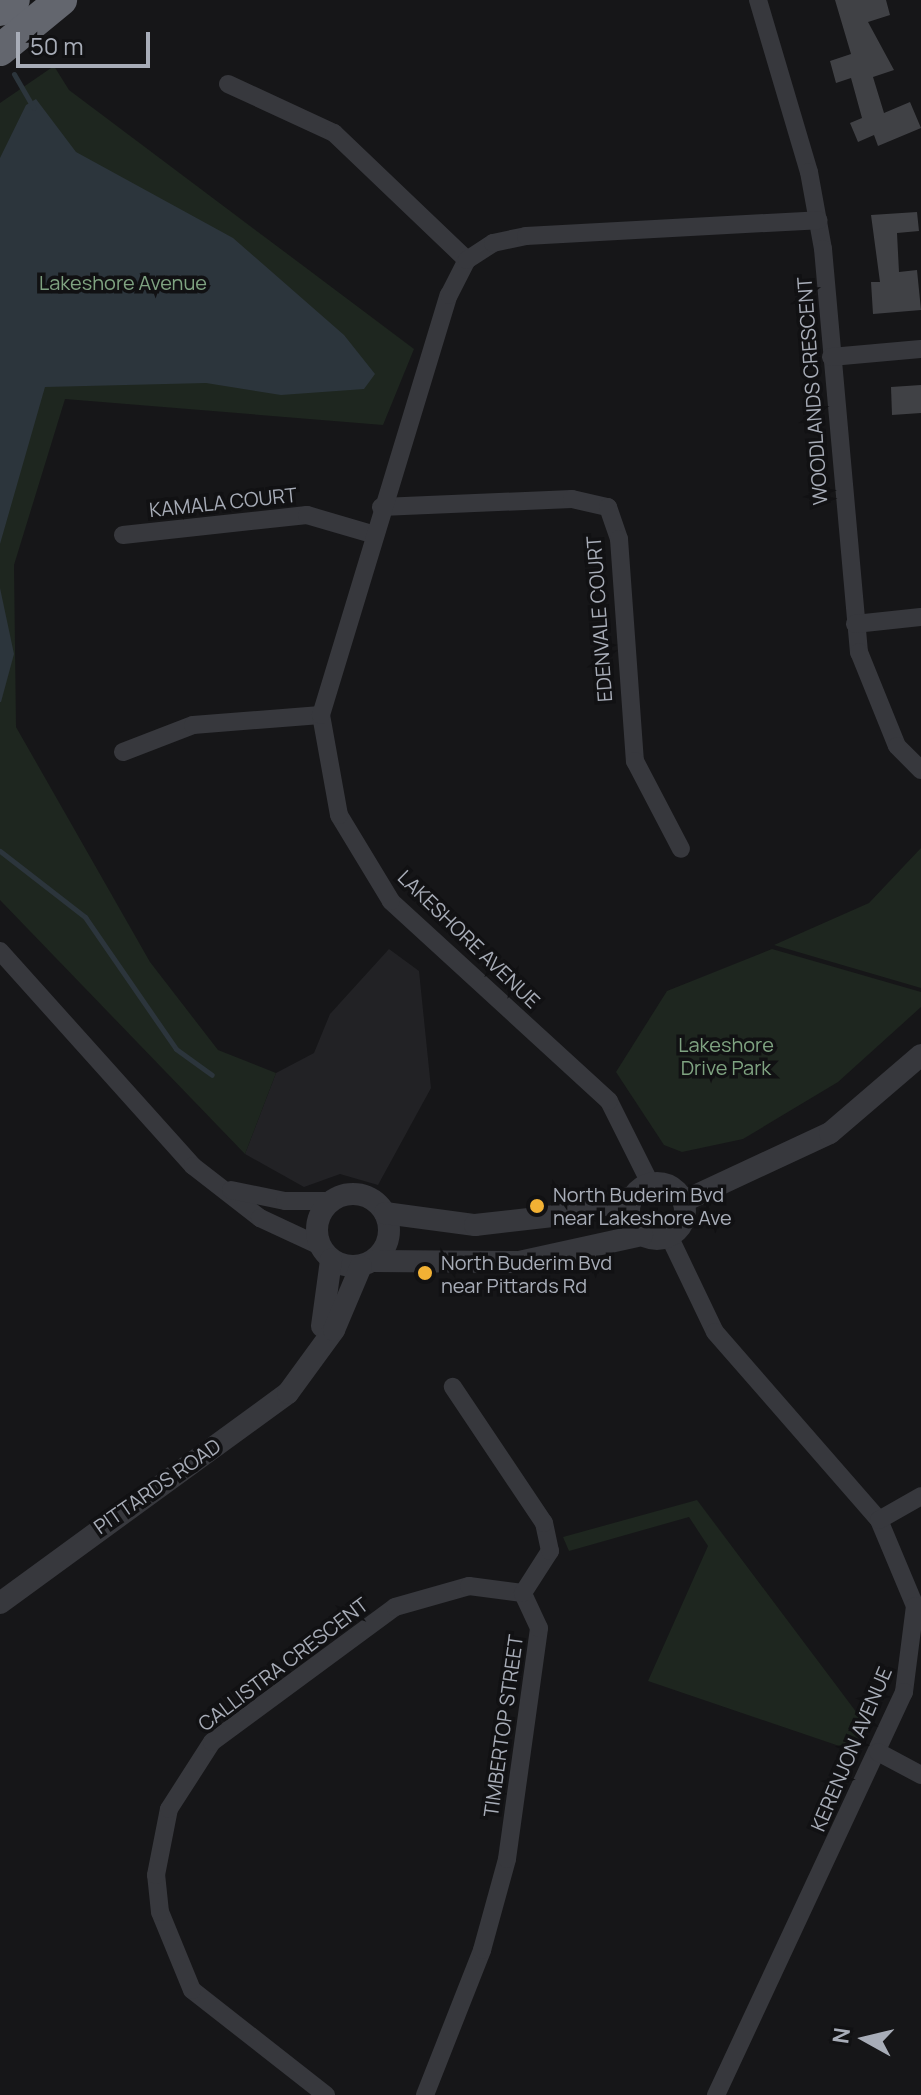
<!DOCTYPE html>
<html>
<head>
<meta charset="utf-8">
<style>
	body { margin:0 }
	#map { position:relative; width:921px; height:2095px; overflow:hidden; background:#161618; font-family:Manrope,sans-serif }
	div>[style] { position:absolute }
	.built>* { inset:0; background:#222225 }
	.green>* { inset:0; background:#1e261f }
	.water>* { inset:0; background:#2c353c }
	.stream>* { height:5px; margin:-2.5px; padding:0 2.5px; transform-origin:2.5px; border-radius:2.5px; background:#2c353c }
	.building>* { inset:0; background:#404145 }
	.minor>* { height:18px; margin:-9px; padding:0 9px; transform-origin:9px; border-radius:9px; background:#37383d }
	.tertiary>* { height:22px; margin:-11px; padding:0 11px; transform-origin:11px; border-radius:11px; background:#37383d }
	.tertiary>.ring { margin:-11px; padding:0; box-sizing:content-box; background:none; border:22px solid #37383d; border-radius:50% }
	.motorway>* { height:32px; margin:-16px; padding:0 16px; transform-origin:16px; border-radius:16px; background:#63666e }
	.dots>* { width:22px; height:22px; translate:-50% -50%; box-sizing:border-box; border:4px solid #111113; border-radius:50% }
	span { translate:-50% -50%; white-space:nowrap; text-align:center; line-height:1.15; -webkit-text-stroke:7px #111113; paint-order:stroke }
	.park-label { font-size:20px; color:#7fa381 }
	.street-label { font-size:20px; color:#a8adb8 }
	.poi-label { font-size:20px; color:#a8adb8 }
	.left { translate:0 -50%; text-align:left }
	.north { position:absolute; left:825px; top:1999px; width:80px; height:80px; -webkit-text-stroke:6px #111113; paint-order:stroke; rotate:278deg; font-size:22px; font-weight:700; line-height:32px; text-align:center; color:#a8adb8 }
	.north::after { content:''; display:block; margin:auto; width:28px; height:36px; background:#a8adb8; clip-path:polygon(50% 0,100% 100%,50% 72%,0 100%) }
	.scale { position:absolute; left:16px; top:32px; width:134px; height:36px; box-sizing:border-box; border:4px solid #a8adb8; border-top:0; padding-left:10px; font-size:24px; line-height:28px; white-space:nowrap; color:#a8adb8; -webkit-text-stroke:6px #111113; paint-order:stroke }
</style>
</head>
<body>
<div id="map">
	<div class="built">
		<i style="clip-path:polygon(389px 949px,419px 971px,431px 1088px,378px 1185px,340px 1174px,304px 1187px,245px 1154px,276px 1073px,314px 1053px,330px 1014px)"></i>
	</div>
	<div class="green">
		<i style="clip-path:polygon(54px 66px,69px 90px,414px 349px,383px 425px,65px 399px,14px 565px,16px 727px,150px 962px,218px 1050px,276px 1073px,245px 1154px,0 900px,0 103px)"></i>
		<i style="clip-path:polygon(921px 848px,921px 988px,774px 945px,869px 903px)"></i>
		<i style="clip-path:polygon(772px 949px,921px 992px,921px 1007px,838px 1082px,743px 1139px,682px 1152px,664px 1145px,616px 1072px,667px 991px)"></i>
		<i style="clip-path:polygon(697px 1500px,866px 1725px,854px 1751px,648px 1681px,708px 1546px,689px 1517px,569px 1551px,563px 1537px)"></i>
	</div>
	<div class="water">
		<i style="clip-path:polygon(36px 99px,76px 152px,233px 238px,344px 335px,375px 374px,364px 389px,281px 395px,206px 383px,45px 387px,0 544px,0 158px,26px 105px)"></i>
		<i style="clip-path:polygon(0 588px,14px 654px,1px 702px,0 702px)"></i>
	</div>
	<div class="stream">
		<i style="left:14px;top:74px;width:39px;rotate:60deg"></i>
		<i style="left:0;top:851px;width:108px;rotate:37.8deg"></i>
		<i style="left:85px;top:917px;width:160px;rotate:55.4deg"></i>
		<i style="left:176px;top:1049px;width:44px;rotate:35.8deg"></i>
	</div>
	<div class="building">
		<i style="clip-path:polygon(835px 0,886px 0,890px 15px,868px 22px,894px 70px,873px 77px,884px 113px,910px 102px,921px 128px,878px 146px,874px 135px,858px 142px,850px 123px,862px 118px,851px 78px,836px 83px,830px 61px,851px 54px)"></i>
		<i style="clip-path:polygon(917px 212px,919px 231px,897px 233px,899px 272px,917px 270px,921px 310px,873px 314px,871px 282px,880px 282px,871px 215px)"></i>
		<i style="clip-path:polygon(921px 385px,921px 413px,892px 415px,891px 387px)"></i>
	</div>
	<div class="minor">
		<i style="left:758px;top:0;width:179px;rotate:73.5deg"></i>
		<i style="left:809px;top:172px;width:78px;rotate:79.7deg"></i>
		<i style="left:823px;top:249px;width:405px;rotate:84.9deg"></i>
		<i style="left:859px;top:652px;width:101px;rotate:68deg"></i>
		<i style="left:897px;top:746px;width:34px;rotate:45deg"></i>
		<i style="left:228px;top:84px;width:117px;rotate:24.8deg"></i>
		<i style="left:334px;top:133px;width:184px;rotate:43.7deg"></i>
		<i style="left:831px;top:357px;width:90px;rotate:-5.1deg"></i>
		<i style="left:381px;top:507px;width:191px;rotate:-2.4deg"></i>
		<i style="left:572px;top:499px;width:37px;rotate:13deg"></i>
		<i style="left:608px;top:507px;width:34px;rotate:71deg"></i>
		<i style="left:619px;top:539px;width:223px;rotate:85.9deg"></i>
		<i style="left:635px;top:761px;width:99px;rotate:62.4deg"></i>
		<i style="left:123px;top:535px;width:185px;rotate:-6.2deg"></i>
		<i style="left:307px;top:515px;width:68px;rotate:16.3deg"></i>
		<i style="left:855px;top:624px;width:66px;rotate:-6.1deg"></i>
		<i style="left:123px;top:752px;width:75px;rotate:-21.1deg"></i>
		<i style="left:193px;top:725px;width:128px;rotate:-4.5deg"></i>
		<i style="left:0;top:951px;width:289px;rotate:48.1deg"></i>
		<i style="left:193px;top:1166px;width:85px;rotate:37.8deg"></i>
		<i style="left:260px;top:1218px;width:66px;rotate:25deg"></i>
		<i style="left:650px;top:1183px;width:92px;rotate:-116.6deg"></i>
		<i style="left:609px;top:1101px;width:296px;rotate:-137.5deg"></i>
		<i style="left:391px;top:901px;width:100px;rotate:-121.2deg"></i>
		<i style="left:339px;top:815px;width:102px;rotate:-100.2deg"></i>
		<i style="left:321px;top:715px;width:439px;rotate:-73.1deg"></i>
		<i style="left:449px;top:295px;width:39px;rotate:-63deg"></i>
		<i style="left:467px;top:260px;width:31px;rotate:-33deg"></i>
		<i style="left:493px;top:243px;width:34px;rotate:-12deg"></i>
		<i style="left:526px;top:236px;width:293px;rotate:-3.1deg"></i>
		<i style="left:231px;top:1190px;width:55px;rotate:11.5deg"></i>
		<i style="left:285px;top:1201px;width:46px"></i>
		<i style="left:669px;top:1236px;width:106px;rotate:64.4deg"></i>
		<i style="left:715px;top:1332px;width:249px;rotate:48.9deg"></i>
		<i style="left:879px;top:1520px;width:93px;rotate:67.3deg"></i>
		<i style="left:915px;top:1606px;width:87px;rotate:97.3deg"></i>
		<i style="left:904px;top:1692px;width:445px;rotate:115deg"></i>
		<i style="left:879px;top:1520px;width:48px;rotate:-29.7deg"></i>
		<i style="left:878px;top:1752px;width:49px;rotate:28.1deg"></i>
		<i style="left:326px;top:2095px;width:170px;rotate:-141.9deg"></i>
		<i style="left:192px;top:1990px;width:84px;rotate:-112.3deg"></i>
		<i style="left:160px;top:1912px;width:37px;rotate:-96deg"></i>
		<i style="left:156px;top:1875px;width:67px;rotate:-78.9deg"></i>
		<i style="left:169px;top:1809px;width:80px;rotate:-57.3deg"></i>
		<i style="left:212px;top:1742px;width:227px;rotate:-36.4deg"></i>
		<i style="left:395px;top:1607px;width:77px;rotate:-15.8deg"></i>
		<i style="left:469px;top:1586px;width:54px;rotate:7.4deg"></i>
		<i style="left:425px;top:2095px;width:156px;rotate:-68.5deg"></i>
		<i style="left:482px;top:1950px;width:94px;rotate:-74.6deg"></i>
		<i style="left:507px;top:1859px;width:233px;rotate:-82.1deg"></i>
		<i style="left:539px;top:1628px;width:38px;rotate:-115deg"></i>
		<i style="left:523px;top:1593px;width:50px;rotate:-57.3deg"></i>
		<i style="left:550px;top:1551px;width:29px;rotate:-102deg"></i>
		<i style="left:544px;top:1523px;width:164px;rotate:-123.8deg"></i>
	</div>
	<div class="tertiary">
		<i class="ring" style="left:629px;top:1183px;width:34px;height:34px"></i>
		<i class="ring" style="left:317px;top:1194px;width:50px;height:50px"></i>
		<i style="left:684px;top:1201px;width:161px;rotate:-25deg"></i>
		<i style="left:830px;top:1133px;width:120px;rotate:-40.6deg"></i>
		<i style="left:385px;top:1213px;width:91px;rotate:7.6deg"></i>
		<i style="left:475px;top:1225px;width:98px;rotate:-6.5deg"></i>
		<i style="left:572px;top:1214px;width:62px;rotate:-15.8deg"></i>
		<i style="left:374px;top:1261px;width:145px;rotate:0.4deg"></i>
		<i style="left:519px;top:1262px;width:126px;rotate:-12.4deg"></i>
		<i style="left:322px;top:1326px;width:67px;rotate:-82.2deg"></i>
		<i style="left:0;top:1603px;width:356px;rotate:-36.1deg"></i>
		<i style="left:288px;top:1393px;width:78px;rotate:-53.9deg"></i>
		<i style="left:334px;top:1330px;width:69px;rotate:-67.1deg"></i>
	</div>
	<div class="motorway">
		<i style="left:0;top:10px;width:17px;rotate:-36deg"></i>
		<i style="left:0;top:50px;width:79px;rotate:-39.3deg"></i>
	</div>
	<div class="dots">
		<i style="left:537px;top:1206px;background:#f2b134"></i>
		<i style="left:425px;top:1273px;background:#f2b134"></i>
	</div>
	<div class="park-label">
		<span style="left:123px;top:282px">Lakeshore Avenue</span>
		<span style="left:726px;top:1056px">Lakeshore<br>Drive Park</span>
	</div>
	<div class="street-label">
		<span style="left:812px;top:391px;rotate:-94deg">WOODLANDS CRESCENT</span>
		<span style="left:223px;top:502px;rotate:-6deg">KAMALA COURT</span>
		<span style="left:599px;top:619px;rotate:-94deg">EDENVALE COURT</span>
		<span style="left:469px;top:939px;rotate:44deg">LAKESHORE AVENUE</span>
		<span style="left:157px;top:1486px;rotate:-35deg">PITTARDS ROAD</span>
		<span style="left:283px;top:1664px;rotate:-37deg">CALLISTRA CRESCENT</span>
		<span style="left:503px;top:1726px;rotate:-82deg">TIMBERTOP STREET</span>
		<span style="left:851px;top:1749px;rotate:-67deg">KERENJON AVENUE</span>
	</div>
	<div class="poi-label">
		<span class="left" style="left:553px;top:1206px">North Buderim Bvd<br>near Lakeshore Ave</span>
		<span class="left" style="left:441px;top:1274px">North Buderim Bvd<br>near Pittards Rd</span>
	</div>
	<div class="north">N</div>
	<div class="scale">50 m</div>
</div>
</body>
</html>
